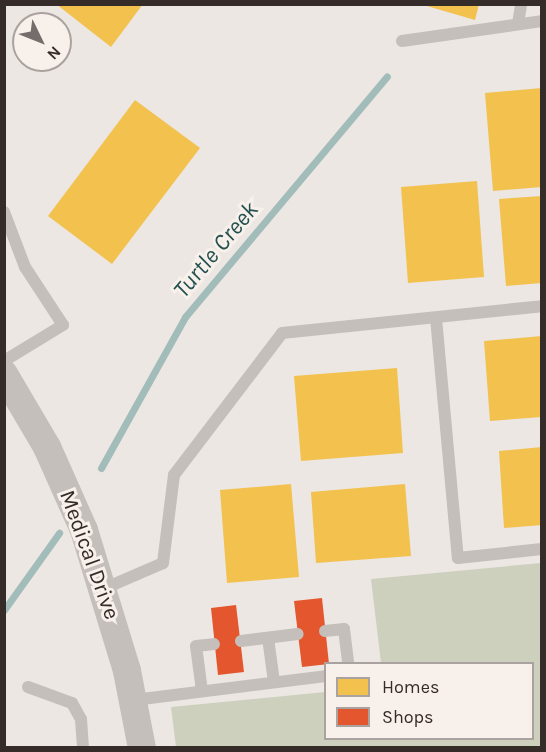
<!DOCTYPE html>
<html>
<head>
<meta charset="utf-8">
<style>
	body { margin:0 }
	#map { position:relative; width:546px; height:752px; overflow:hidden; background:#ece7e3; font-family:Karla,sans-serif }
	div>[style] { position:absolute }
	.green>* { inset:0; background:#ced0be }
	.homes>* { inset:0; background:#f2c14e }
	.shops>* { inset:0; background:#e4572e }
	.stream>* { height:7px; margin:-3.5px; padding:0 3.5px; transform-origin:3.5px; border-radius:3.5px; background:#a1bcb9 }
	.service>* { height:12px; margin:-6px; padding:0 6px; transform-origin:6px; border-radius:6px; background:#c5bfbb }
	.tertiary>* { height:28px; margin:-14px; padding:0 14px; transform-origin:14px; border-radius:14px; background:#c5bfbb }
	span { translate:-50% -50%; white-space:nowrap; text-align:center; line-height:1.15; -webkit-text-stroke:6px #f8f0eb; paint-order:stroke }
	.street-label { font-size:22px; color:#352c2a }
	.water-label { font-size:24px; color:#245251; font-style:italic }
	.frame { position:absolute; inset:0; border:6px solid #352c2a; pointer-events:none }
	.legend { position:absolute; left:324px; top:662px; width:210px; height:78px; box-sizing:border-box; background:#f8f0eb; border:2px solid #aaa29e; margin:0; padding:8px 10px; list-style:none; font-size:18px; color:#352c2a }
	.legend li { display:flex; align-items:center; gap:12px; height:30px }
	.legend b { width:30px; border:2px solid #aaa29e }
	.north { position:absolute; left:12px; top:12px; width:60px; height:60px; box-sizing:border-box; background:#f8f0eb; border:2px solid #aaa29e; border-radius:50%; rotate:133deg; font-size:16px; font-weight:700; line-height:24px; text-align:center; color:#352c2a }
	.north::after { content:''; display:block; margin:auto; width:21px; height:27px; background:#756d6b; clip-path:polygon(50% 0,100% 100%,50% 72%,0 100%) }
</style>
</head>
<body>
<div id="map">
	<div class="green">
		<i style="clip-path:polygon(541px 563px,541px 747px,176px 747px,171px 707px,325px 692px,326px 738px,532px 738px,532px 664px,381px 663px,371px 579px)"></i>
	</div>
	<div class="homes">
		<i style="clip-path:polygon(56px 4px,143px 4px,111px 47px)"></i>
		<i style="clip-path:polygon(420px 4px,479px 4px,475px 20px)"></i>
		<i style="clip-path:polygon(542px 88px,542px 187px,493px 191px,485px 93px)"></i>
		<i style="clip-path:polygon(135px 100px,200px 148px,112px 264px,48px 216px)"></i>
		<i style="clip-path:polygon(477px 181px,484px 277px,408px 283px,401px 187px)"></i>
		<i style="clip-path:polygon(542px 196px,542px 283px,506px 286px,499px 199px)"></i>
		<i style="clip-path:polygon(542px 336px,542px 417px,490px 421px,484px 341px)"></i>
		<i style="clip-path:polygon(397px 368px,403px 453px,301px 461px,294px 376px)"></i>
		<i style="clip-path:polygon(542px 447px,542px 525px,504px 528px,499px 451px)"></i>
		<i style="clip-path:polygon(291px 484px,299px 577px,227px 583px,220px 490px)"></i>
		<i style="clip-path:polygon(405px 484px,411px 556px,316px 563px,311px 492px)"></i>
	</div>
	<div class="shops">
		<i style="clip-path:polygon(322px 598px,329px 664px,302px 667px,294px 601px)"></i>
		<i style="clip-path:polygon(236px 605px,244px 672px,218px 675px,211px 608px)"></i>
	</div>
	<div class="stream">
		<i style="left:101px;top:468px;width:173px;rotate:-60.9deg"></i>
		<i style="left:185px;top:317px;width:314px;rotate:-50deg"></i>
		<i style="left:4px;top:610px;width:95px;rotate:-54.5deg"></i>
	</div>
	<div class="service">
		<i style="left:518px;top:24px;width:20px;rotate:-81deg"></i>
		<i style="left:402px;top:41px;width:141px;rotate:-8.1deg"></i>
		<i style="left:4px;top:212px;width:59px;rotate:69.1deg"></i>
		<i style="left:25px;top:267px;width:69px;rotate:56.8deg"></i>
		<i style="left:63px;top:325px;width:69px;rotate:148.6deg"></i>
		<i style="left:436px;top:318px;width:241px;rotate:84.8deg"></i>
		<i style="left:458px;top:558px;width:84px;rotate:-6.1deg"></i>
		<i style="left:103px;top:589px;width:65px;rotate:-23.4deg"></i>
		<i style="left:163px;top:563px;width:89px;rotate:-82.9deg"></i>
		<i style="left:174px;top:475px;width:178px;rotate:-52.7deg"></i>
		<i style="left:282px;top:333px;width:261px;rotate:-5.9deg"></i>
		<i style="left:325px;top:631px;width:19px;rotate:-6deg"></i>
		<i style="left:344px;top:629px;width:35px;rotate:83deg"></i>
		<i style="left:268px;top:638px;width:44px;rotate:82.2deg"></i>
		<i style="left:241px;top:641px;width:57px;rotate:-7deg"></i>
		<i style="left:28px;top:687px;width:47px;rotate:20deg"></i>
		<i style="left:72px;top:703px;width:18px;rotate:61deg"></i>
		<i style="left:81px;top:719px;width:29px;rotate:86deg"></i>
		<i style="left:202px;top:691px;width:45px;rotate:-97.6deg"></i>
		<i style="left:196px;top:646px;width:18px;rotate:-6deg"></i>
		<i style="left:134px;top:700px;width:193px;rotate:-7.1deg"></i>
	</div>
	<div class="tertiary">
		<i style="left:4px;top:374px;width:85px;rotate:59.5deg"></i>
		<i style="left:47px;top:447px;width:91px;rotate:66deg"></i>
		<i style="left:84px;top:530px;width:147px;rotate:73deg"></i>
		<i style="left:127px;top:671px;width:78px;rotate:79deg"></i>
	</div>
	<div class="street-label">
		<span style="left:89px;top:555px;rotate:70deg">Medical Drive</span>
	</div>
	<div class="water-label">
		<span style="left:216px;top:250px;rotate:-50deg">Turtle Creek</span>
	</div>
	<div class="frame"></div>
	<ul class="legend">
	<li><b style="height:16px;background:#f2c14e"></b>Homes</li>
	<li><b style="height:16px;background:#e4572e"></b>Shops</li>
	</ul>
	<div class="north">N</div>
</div>
</body>
</html>
